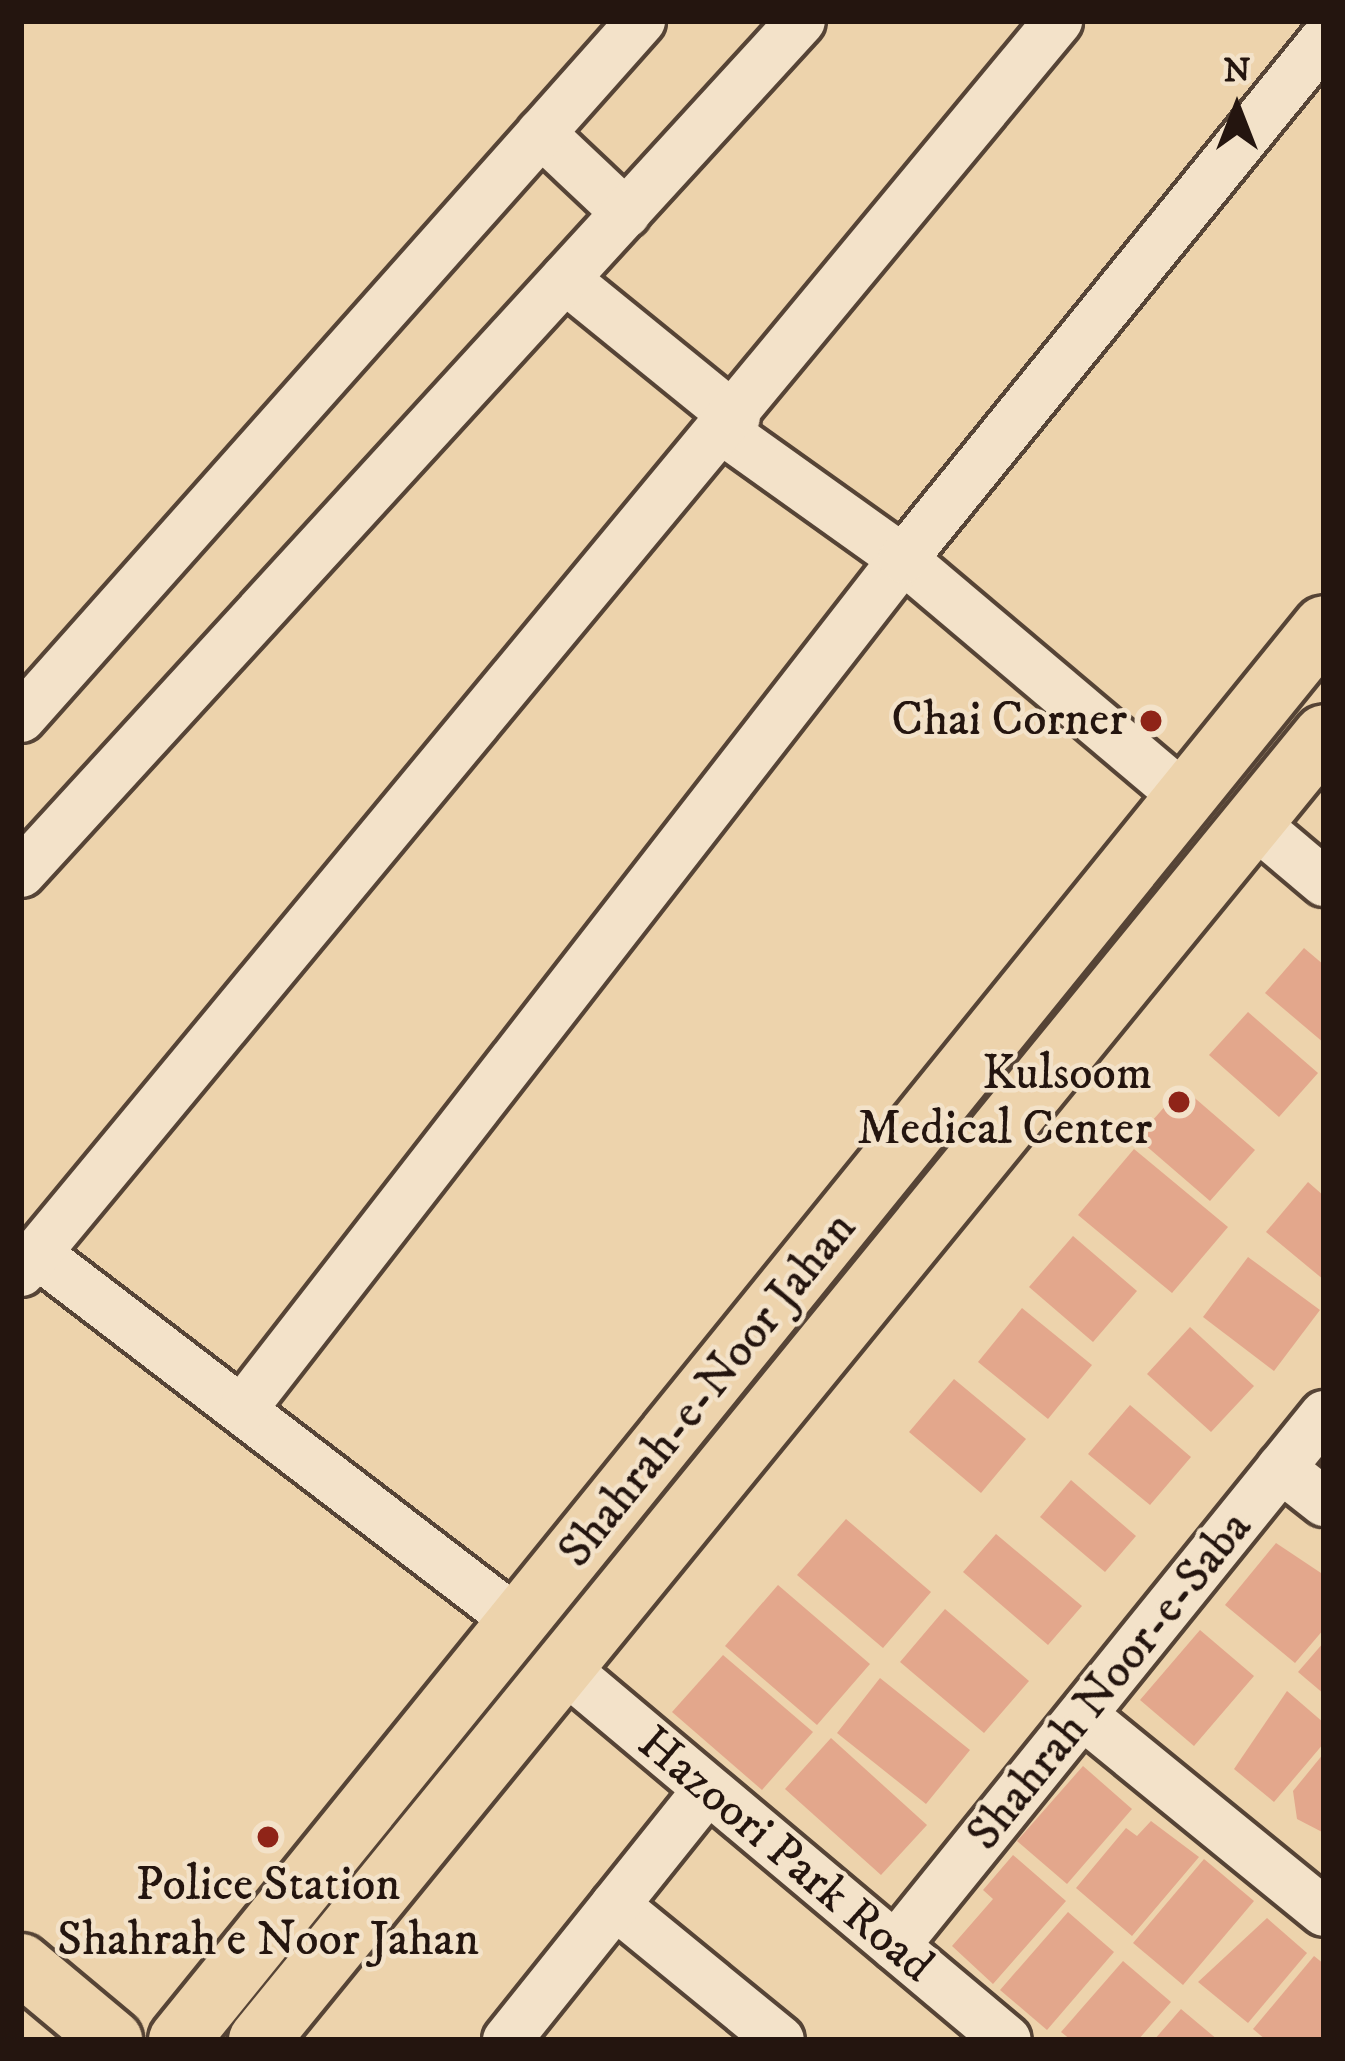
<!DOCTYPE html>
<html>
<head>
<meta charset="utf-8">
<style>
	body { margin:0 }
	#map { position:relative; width:1345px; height:2061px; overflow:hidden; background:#edd3ac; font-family:"IM FELL DW Pica",serif }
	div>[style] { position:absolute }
	.building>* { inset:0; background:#e3a78c }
	.roads { filter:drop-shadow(3px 0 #564436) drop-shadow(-3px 0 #564436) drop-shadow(0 3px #564436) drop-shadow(0 -3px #564436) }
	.minor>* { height:48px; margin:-24px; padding:0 24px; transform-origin:24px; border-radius:24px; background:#f3e2c9 }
	.major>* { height:60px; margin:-30px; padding:0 30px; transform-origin:30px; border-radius:30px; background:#edd3ac }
	.dots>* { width:33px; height:33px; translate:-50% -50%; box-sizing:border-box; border:6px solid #f3e2c9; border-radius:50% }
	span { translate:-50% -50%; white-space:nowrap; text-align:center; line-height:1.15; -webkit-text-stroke:9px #f3e2c9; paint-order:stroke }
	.poi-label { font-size:48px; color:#24150f }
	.right { translate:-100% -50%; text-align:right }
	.street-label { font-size:48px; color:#24150f }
	.frame { position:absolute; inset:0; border:24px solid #24150f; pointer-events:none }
	.north { position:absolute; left:1177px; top:48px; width:120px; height:120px; -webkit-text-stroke:9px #f3e2c9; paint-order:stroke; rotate:0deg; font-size:33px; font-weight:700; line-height:48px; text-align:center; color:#24150f }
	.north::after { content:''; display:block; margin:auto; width:42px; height:54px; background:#24150f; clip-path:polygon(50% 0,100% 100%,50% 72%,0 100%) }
</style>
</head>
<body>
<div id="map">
	<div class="building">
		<i style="clip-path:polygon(1304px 948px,1324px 965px,1324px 1043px,1265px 993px)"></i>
		<i style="clip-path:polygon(1248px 1012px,1318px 1073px,1279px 1117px,1209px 1055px)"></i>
		<i style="clip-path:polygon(1182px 1087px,1255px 1150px,1210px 1201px,1137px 1138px)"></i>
		<i style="clip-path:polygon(1134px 1149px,1228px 1227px,1172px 1293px,1078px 1215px)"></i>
		<i style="clip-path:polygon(1308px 1182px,1324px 1196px,1324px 1280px,1266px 1232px)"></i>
		<i style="clip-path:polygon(1073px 1236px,1137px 1291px,1093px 1342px,1029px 1287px)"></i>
		<i style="clip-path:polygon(1248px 1257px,1320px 1310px,1274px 1371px,1203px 1317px)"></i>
		<i style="clip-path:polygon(1022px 1308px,1092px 1365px,1048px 1419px,978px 1362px)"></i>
		<i style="clip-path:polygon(1190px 1327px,1254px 1386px,1211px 1432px,1147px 1374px)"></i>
		<i style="clip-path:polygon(954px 1379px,1026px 1439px,981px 1493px,909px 1432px)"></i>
		<i style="clip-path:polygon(1130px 1405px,1191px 1457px,1150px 1505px,1088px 1454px)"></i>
		<i style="clip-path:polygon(1071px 1480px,1136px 1536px,1105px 1572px,1040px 1517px)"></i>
		<i style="clip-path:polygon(846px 1519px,931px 1592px,883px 1648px,797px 1575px)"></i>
		<i style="clip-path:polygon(996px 1534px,1082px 1606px,1048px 1645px,963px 1572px)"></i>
		<i style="clip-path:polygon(1276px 1543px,1324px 1575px,1324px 1629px,1295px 1663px,1225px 1605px)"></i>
		<i style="clip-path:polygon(778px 1585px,870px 1664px,817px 1725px,725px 1646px)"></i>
		<i style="clip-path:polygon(945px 1609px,1029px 1681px,984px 1733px,900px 1662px)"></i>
		<i style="clip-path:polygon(1200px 1630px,1254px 1676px,1194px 1746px,1140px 1700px)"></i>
		<i style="clip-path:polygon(1324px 1642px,1324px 1694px,1298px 1672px)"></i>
		<i style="clip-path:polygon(723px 1655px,813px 1732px,762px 1790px,672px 1712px)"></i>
		<i style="clip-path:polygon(880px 1678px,970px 1750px,926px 1804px,837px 1733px)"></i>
		<i style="clip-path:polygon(1287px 1691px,1324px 1723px,1324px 1743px,1274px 1802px,1234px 1769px)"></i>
		<i style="clip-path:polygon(831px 1738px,927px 1825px,881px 1875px,785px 1789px)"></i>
		<i style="clip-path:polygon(1324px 1753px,1324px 1833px,1297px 1819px,1293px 1791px)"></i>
		<i style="clip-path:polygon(1083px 1766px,1132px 1809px,1067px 1884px,1017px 1841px)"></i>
		<i style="clip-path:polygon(1151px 1821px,1199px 1857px,1132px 1936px,1076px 1888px,1126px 1828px,1137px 1836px)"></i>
		<i style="clip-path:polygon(1013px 1855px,1066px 1901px,993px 1984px,952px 1946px,993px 1899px,983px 1890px)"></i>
		<i style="clip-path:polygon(1204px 1859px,1254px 1901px,1183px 1985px,1133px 1943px)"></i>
		<i style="clip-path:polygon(1068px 1912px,1114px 1952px,1047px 2030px,1000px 1990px)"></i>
		<i style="clip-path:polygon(1267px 1918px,1307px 1953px,1248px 2023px,1198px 1982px)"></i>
		<i style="clip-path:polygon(1314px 1956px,1324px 1964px,1324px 2040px,1266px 2040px,1253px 2029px)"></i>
		<i style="clip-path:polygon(1123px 1961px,1171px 2002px,1138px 2040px,1071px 2040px,1061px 2032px)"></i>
		<i style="clip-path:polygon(1181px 2009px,1218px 2040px,1154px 2040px)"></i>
	</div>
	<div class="roads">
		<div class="minor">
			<i style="left:541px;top:133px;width:117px;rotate:43.3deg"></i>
			<i style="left:565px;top:279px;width:220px;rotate:39.1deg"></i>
			<i style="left:725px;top:432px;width:219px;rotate:35.5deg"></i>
			<i style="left:903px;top:559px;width:369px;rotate:40.2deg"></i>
			<i style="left:21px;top:718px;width:933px;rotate:-48.35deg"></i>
			<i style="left:1253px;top:822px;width:93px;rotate:40.2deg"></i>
			<i style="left:21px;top:873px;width:1155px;rotate:-47.53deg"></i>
			<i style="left:36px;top:1253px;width:611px;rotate:37.41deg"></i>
			<i style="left:21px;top:1272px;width:1625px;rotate:-50.34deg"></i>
			<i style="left:244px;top:1407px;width:1074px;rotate:-52.15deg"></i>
			<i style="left:903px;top:559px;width:668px;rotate:-50.95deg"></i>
			<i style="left:1281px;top:1468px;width:55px;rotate:38.3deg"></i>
			<i style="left:564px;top:1668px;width:578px;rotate:40.02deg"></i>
			<i style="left:1085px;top:1717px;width:308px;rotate:39.2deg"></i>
			<i style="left:615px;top:1905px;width:213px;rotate:39.3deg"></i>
			<i style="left:895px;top:1946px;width:683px;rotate:-51.06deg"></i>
			<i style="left:507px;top:2040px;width:317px;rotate:-51.3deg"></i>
		</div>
		<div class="major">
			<i style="left:21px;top:1964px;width:119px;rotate:39.9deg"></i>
			<i style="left:179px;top:2040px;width:1819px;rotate:-51deg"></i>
			<i style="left:259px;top:2040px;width:1684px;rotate:-50.78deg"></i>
		</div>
	</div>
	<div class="dots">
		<i style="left:1151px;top:721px;background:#8f2418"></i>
		<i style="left:1179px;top:1102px;background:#8f2418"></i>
		<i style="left:268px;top:1837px;background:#8f2418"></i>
	</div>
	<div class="poi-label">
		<span class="right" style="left:1127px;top:721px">Chai Corner</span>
		<span class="right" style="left:1152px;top:1102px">Kulsoom<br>Medical Center</span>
		<span style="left:268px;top:1913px">Police Station<br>Shahrah e Noor Jahan</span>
	</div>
	<div class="street-label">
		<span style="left:708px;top:1390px;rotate:-51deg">Shahrah-e-Noor Jahan</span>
		<span style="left:1110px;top:1681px;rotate:-51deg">Shahrah Noor-e-Saba</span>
		<span style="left:785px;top:1855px;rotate:40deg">Hazoori Park Road</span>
	</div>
	<div class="frame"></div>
	<div class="north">N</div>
</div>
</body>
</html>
